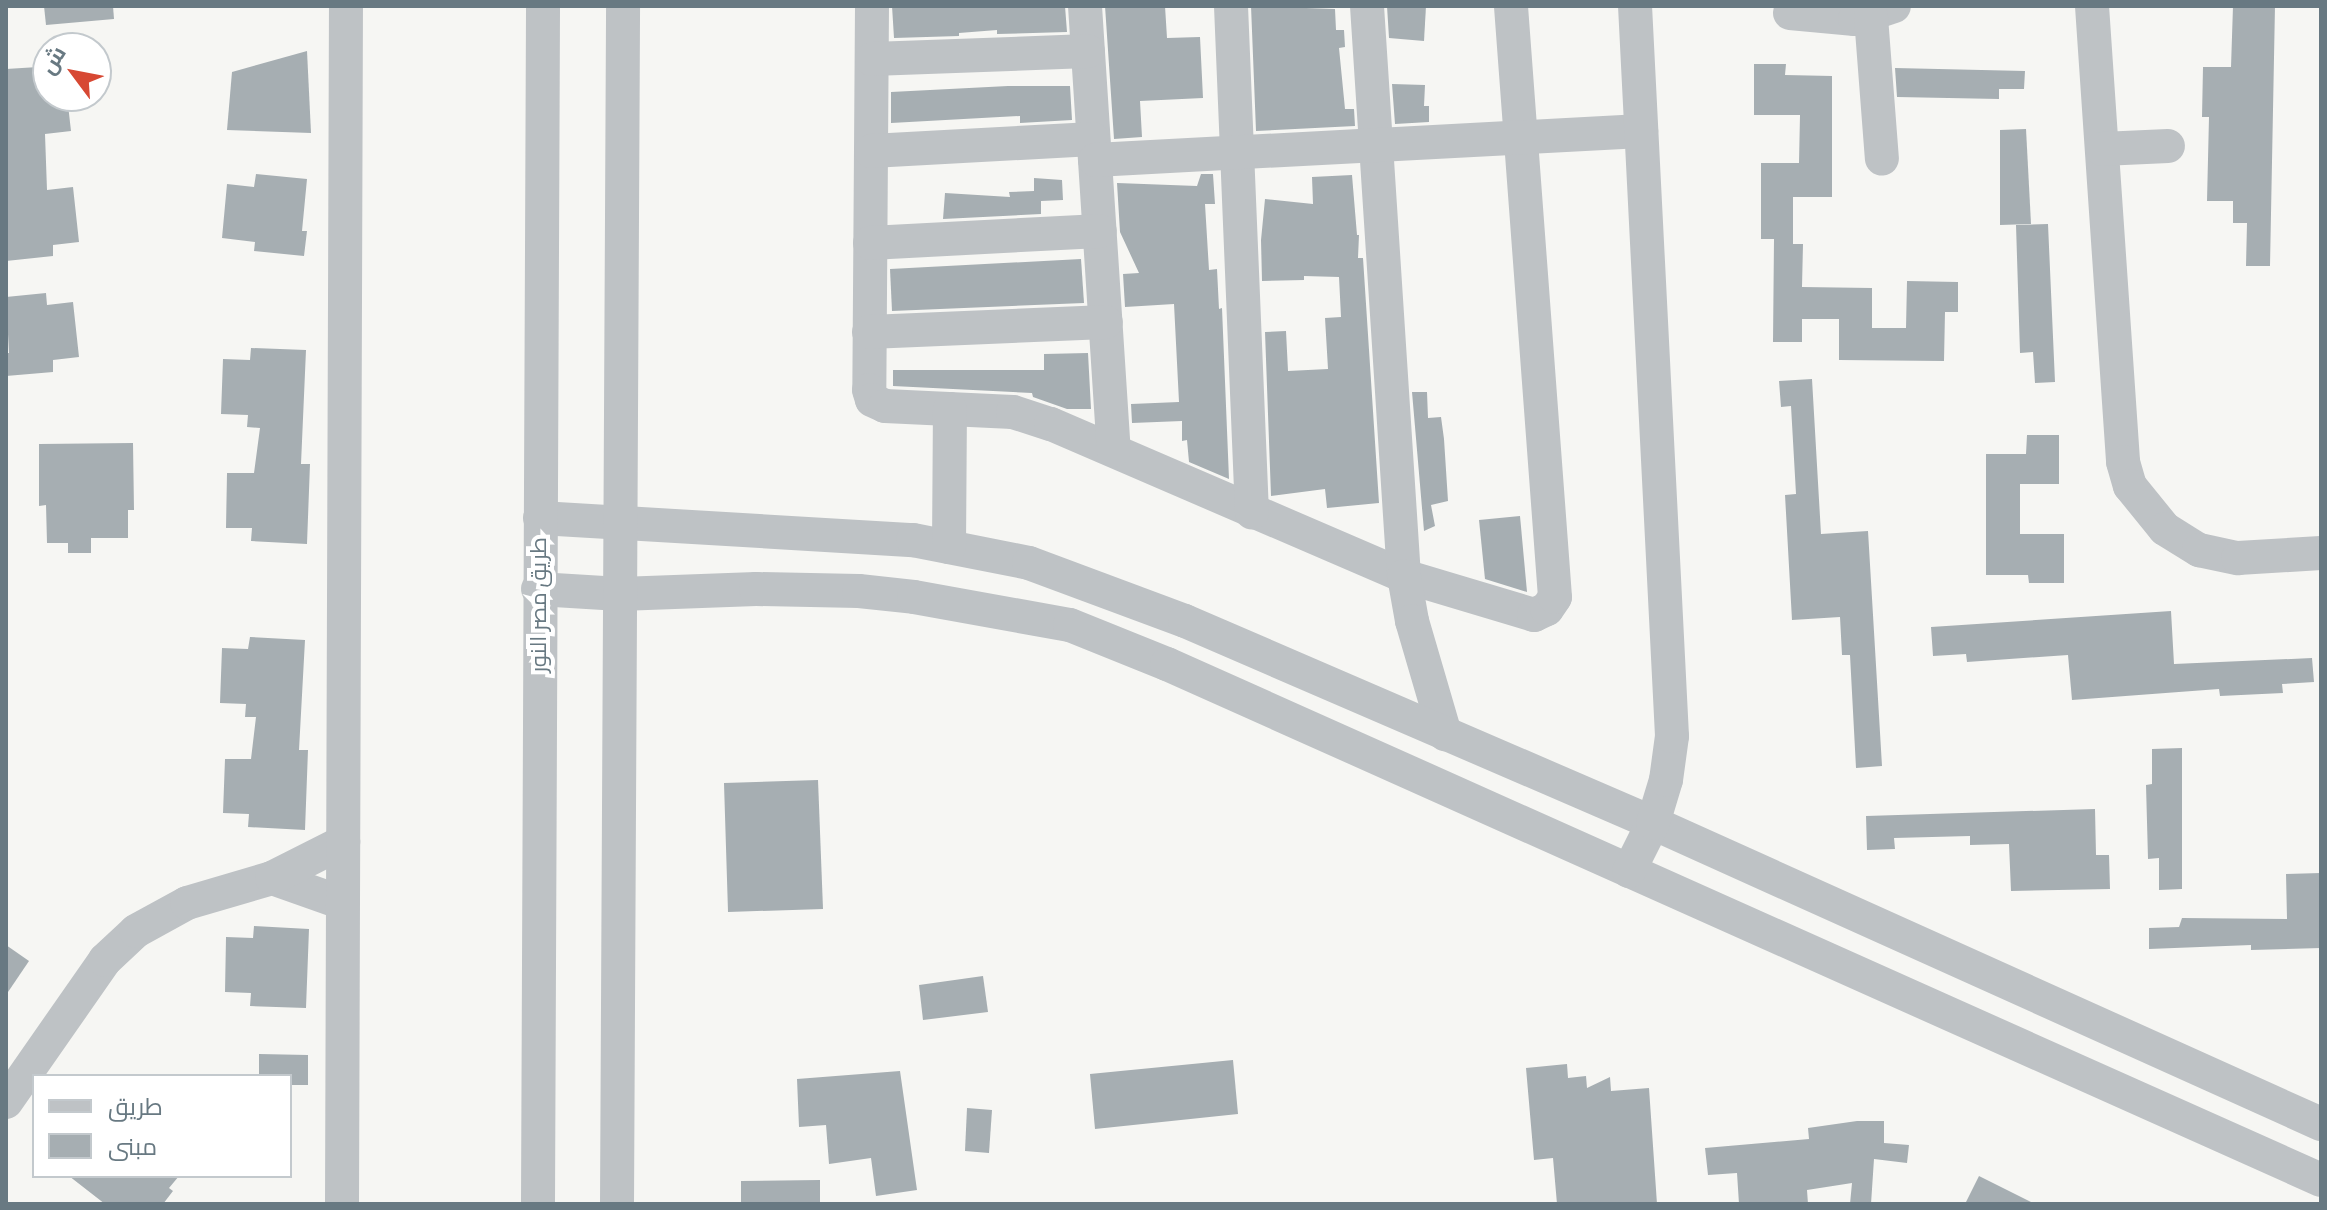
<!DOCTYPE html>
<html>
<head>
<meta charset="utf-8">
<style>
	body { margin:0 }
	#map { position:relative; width:2327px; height:1210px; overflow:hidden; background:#f6f6f3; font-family:Signika,Cairo,sans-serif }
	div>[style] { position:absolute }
	.building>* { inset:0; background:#a6aeb2 }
	.minor>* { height:34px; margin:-17px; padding:0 17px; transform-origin:17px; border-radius:17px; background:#bec2c5 }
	span { translate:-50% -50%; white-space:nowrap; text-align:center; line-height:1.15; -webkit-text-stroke:8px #fff; paint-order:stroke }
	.street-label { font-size:22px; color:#687982 }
	.frame { position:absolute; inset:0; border:8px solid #687982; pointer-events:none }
	.legend { position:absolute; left:32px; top:1074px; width:260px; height:104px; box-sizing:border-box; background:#fff; border:2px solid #c3c9cd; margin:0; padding:10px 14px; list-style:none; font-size:24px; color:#687982 }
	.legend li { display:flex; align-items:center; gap:16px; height:40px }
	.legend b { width:40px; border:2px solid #c3c9cd }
	.north { position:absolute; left:32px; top:32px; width:80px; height:80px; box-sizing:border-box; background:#fff; border:2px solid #c3c9cd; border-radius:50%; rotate:302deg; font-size:22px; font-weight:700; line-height:32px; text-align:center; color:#687982 }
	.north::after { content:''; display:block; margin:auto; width:28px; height:36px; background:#d74833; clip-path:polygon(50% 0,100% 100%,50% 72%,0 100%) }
</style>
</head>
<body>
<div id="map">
	<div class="building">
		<i style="clip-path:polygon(44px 6px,113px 6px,114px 19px,46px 25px)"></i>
		<i style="clip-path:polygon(892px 6px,1065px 6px,1067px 32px,997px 34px,997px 30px,959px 33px,959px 36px,894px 38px)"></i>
		<i style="clip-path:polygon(1105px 6px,1165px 6px,1167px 38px,1200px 37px,1203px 98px,1140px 101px,1142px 137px,1114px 139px)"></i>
		<i style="clip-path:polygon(1251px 6px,1335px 9px,1336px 30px,1344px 30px,1345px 47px,1339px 48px,1345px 109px,1354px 109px,1355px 126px,1256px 131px)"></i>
		<i style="clip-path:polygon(1387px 6px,1426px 6px,1424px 41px,1389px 38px)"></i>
		<i style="clip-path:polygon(2233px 6px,2275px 6px,2270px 266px,2246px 266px,2247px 223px,2233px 223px,2233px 201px,2207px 201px,2209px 117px,2202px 117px,2203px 67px,2231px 67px)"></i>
		<i style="clip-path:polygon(307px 51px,311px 133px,227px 130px,232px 72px)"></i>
		<i style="clip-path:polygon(1754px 64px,1786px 64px,1785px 75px,1832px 76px,1832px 197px,1793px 197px,1793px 244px,1803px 244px,1802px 287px,1872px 288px,1872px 328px,1906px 328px,1907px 281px,1958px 282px,1958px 312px,1945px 312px,1944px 361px,1839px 360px,1839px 319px,1802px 319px,1802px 342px,1773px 342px,1774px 239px,1761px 239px,1761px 163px,1799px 163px,1800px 115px,1754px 115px)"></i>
		<i style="clip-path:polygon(38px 67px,40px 79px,48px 78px,48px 96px,67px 96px,71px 131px,45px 134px,47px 190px,73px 187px,79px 242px,53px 245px,53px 256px,6px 261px,6px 69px)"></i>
		<i style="clip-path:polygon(1895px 68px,2025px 71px,2024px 89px,1999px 89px,1999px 99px,1897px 97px)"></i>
		<i style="clip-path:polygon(1392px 84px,1425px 85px,1424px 106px,1429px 106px,1429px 122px,1395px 124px)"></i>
		<i style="clip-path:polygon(1008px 86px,1070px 86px,1072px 120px,1020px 123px,1020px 116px,891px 123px,891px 92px)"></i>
		<i style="clip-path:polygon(2026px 129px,2031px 224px,2000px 225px,2000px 130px)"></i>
		<i style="clip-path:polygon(256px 174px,307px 179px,302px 231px,307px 231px,304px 256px,254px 251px,255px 242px,222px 238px,227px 184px,254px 187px)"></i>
		<i style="clip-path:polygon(1201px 174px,1213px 174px,1215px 204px,1205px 204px,1209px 270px,1217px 269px,1219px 309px,1222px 308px,1229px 479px,1189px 462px,1187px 440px,1182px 441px,1182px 421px,1132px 423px,1131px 404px,1179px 402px,1174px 304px,1125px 307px,1123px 274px,1139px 273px,1120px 232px,1117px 183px,1197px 186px)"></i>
		<i style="clip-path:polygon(1352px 175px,1357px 235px,1359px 235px,1358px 258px,1363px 258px,1379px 503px,1327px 508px,1325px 489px,1271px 496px,1265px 332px,1286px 331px,1288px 371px,1328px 369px,1325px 318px,1341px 317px,1339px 277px,1304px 276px,1304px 280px,1262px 281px,1261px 240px,1265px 199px,1313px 204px,1312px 177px)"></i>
		<i style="clip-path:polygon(1034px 178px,1062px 180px,1063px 200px,1041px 201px,1041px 214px,943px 219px,945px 193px,1010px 197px,1009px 192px,1034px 191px)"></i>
		<i style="clip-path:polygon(2048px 224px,2055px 382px,2035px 383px,2033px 352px,2020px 353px,2016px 225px)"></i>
		<i style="clip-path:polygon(1081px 259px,1084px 303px,892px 311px,890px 269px)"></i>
		<i style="clip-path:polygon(46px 293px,47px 305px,73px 302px,79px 357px,53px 360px,53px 372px,6px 376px,6px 353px,9px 353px,6px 297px)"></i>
		<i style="clip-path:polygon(251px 348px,306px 350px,301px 464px,310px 464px,307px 544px,251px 541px,252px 528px,226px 528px,227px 473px,254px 473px,260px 428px,247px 427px,248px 415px,221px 414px,223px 359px,250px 360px)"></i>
		<i style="clip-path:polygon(1088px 353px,1091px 409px,1067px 409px,1033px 397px,1032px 393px,893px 386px,893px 370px,1044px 370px,1044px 354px)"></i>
		<i style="clip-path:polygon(1812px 379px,1821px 534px,1868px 531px,1882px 766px,1856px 768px,1850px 655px,1842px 655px,1840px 617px,1792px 620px,1785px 495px,1796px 494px,1791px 406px,1781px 407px,1779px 381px)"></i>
		<i style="clip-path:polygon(1412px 392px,1427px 392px,1428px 418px,1441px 417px,1444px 439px,1448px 501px,1431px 505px,1435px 526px,1424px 531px)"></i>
		<i style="clip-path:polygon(2027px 435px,2059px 435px,2059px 484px,2020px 484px,2020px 534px,2064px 534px,2064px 583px,2029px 583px,2028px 575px,1986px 575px,1986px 454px,2026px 454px)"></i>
		<i style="clip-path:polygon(133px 443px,134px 510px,128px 510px,128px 538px,91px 538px,91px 553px,68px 553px,68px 543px,47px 543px,46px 505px,39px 506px,39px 444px)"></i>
		<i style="clip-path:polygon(1520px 516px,1527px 592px,1485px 579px,1479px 520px)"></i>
		<i style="clip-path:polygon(2171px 611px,2174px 664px,2312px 658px,2314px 682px,2282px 684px,2283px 693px,2220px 696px,2219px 689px,2072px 700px,2068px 655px,1967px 662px,1966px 654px,1933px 656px,1931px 627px)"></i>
		<i style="clip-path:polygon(250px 637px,305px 640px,299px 750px,308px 750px,305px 830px,248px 827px,249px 814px,223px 813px,225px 759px,251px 759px,256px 717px,245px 717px,246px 704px,220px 703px,222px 648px,248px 649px)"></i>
		<i style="clip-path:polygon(2182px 748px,2182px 889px,2159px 890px,2159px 858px,2148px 859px,2146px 785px,2152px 784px,2152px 749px)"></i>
		<i style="clip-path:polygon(818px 780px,823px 909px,728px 912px,724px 783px)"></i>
		<i style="clip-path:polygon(2095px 809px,2096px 855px,2109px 855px,2110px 889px,2011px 891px,2009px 844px,1970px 845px,1970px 836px,1894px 838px,1895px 849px,1867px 850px,1866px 816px)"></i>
		<i style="clip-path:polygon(2321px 873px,2321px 948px,2251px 950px,2251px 945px,2149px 949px,2149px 928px,2179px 927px,2182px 918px,2287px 919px,2286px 874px)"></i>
		<i style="clip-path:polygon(254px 926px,309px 929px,306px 1008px,250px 1006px,251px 993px,225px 992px,226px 937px,253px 938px)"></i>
		<i style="clip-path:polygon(6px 945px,29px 961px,6px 995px)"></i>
		<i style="clip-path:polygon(983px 976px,988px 1012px,923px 1020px,919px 985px)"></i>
		<i style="clip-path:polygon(259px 1054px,308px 1055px,308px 1085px,290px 1085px,290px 1076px,259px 1076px)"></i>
		<i style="clip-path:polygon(1233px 1060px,1238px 1114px,1095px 1129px,1090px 1074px)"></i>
		<i style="clip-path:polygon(1567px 1064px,1568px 1078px,1586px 1076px,1587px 1088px,1610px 1077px,1611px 1091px,1649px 1088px,1657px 1204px,1557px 1204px,1553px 1158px,1534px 1160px,1526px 1068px)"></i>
		<i style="clip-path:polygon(900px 1071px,917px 1190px,876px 1196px,871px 1158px,829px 1164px,826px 1125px,799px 1127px,797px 1079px)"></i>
		<i style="clip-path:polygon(967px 1108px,992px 1110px,989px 1153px,965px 1151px)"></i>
		<i style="clip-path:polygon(1857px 1121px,1884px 1121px,1884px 1143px,1909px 1145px,1907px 1163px,1874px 1159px,1871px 1204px,1850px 1204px,1852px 1183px,1807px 1190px,1808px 1204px,1739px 1204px,1737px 1173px,1708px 1175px,1705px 1148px,1809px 1139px,1808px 1128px)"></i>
		<i style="clip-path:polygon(69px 1176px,179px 1176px,169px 1188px,173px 1191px,163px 1204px,105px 1204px)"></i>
		<i style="clip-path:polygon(1979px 1176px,2035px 1204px,1965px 1204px)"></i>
		<i style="clip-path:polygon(820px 1180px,820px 1204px,741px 1204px,741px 1181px)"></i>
	</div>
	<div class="minor">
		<i style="left:872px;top:6px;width:384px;rotate:90.4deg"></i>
		<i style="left:869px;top:390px;width:10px;rotate:73deg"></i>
		<i style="left:872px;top:400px;width:14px;rotate:25deg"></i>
		<i style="left:885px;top:406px;width:128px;rotate:2.7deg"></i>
		<i style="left:1013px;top:412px;width:40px;rotate:18deg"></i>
		<i style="left:1051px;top:424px;width:384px;rotate:23.3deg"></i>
		<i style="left:1404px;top:576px;width:136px;rotate:16.7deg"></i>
		<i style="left:1534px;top:615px;width:14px;rotate:-25deg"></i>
		<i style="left:1547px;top:609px;width:14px;rotate:-56deg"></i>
		<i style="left:1555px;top:597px;width:593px;rotate:-94.26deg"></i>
		<i style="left:1085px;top:6px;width:445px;rotate:86.3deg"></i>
		<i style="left:1231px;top:6px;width:507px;rotate:87.63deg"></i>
		<i style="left:1367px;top:6px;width:571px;rotate:86.29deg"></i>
		<i style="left:1404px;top:576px;width:46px;rotate:79.9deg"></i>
		<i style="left:1412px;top:621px;width:118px;rotate:73.7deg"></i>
		<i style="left:2092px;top:6px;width:457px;rotate:86.1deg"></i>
		<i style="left:2123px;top:462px;width:25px;rotate:74deg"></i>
		<i style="left:2130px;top:486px;width:55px;rotate:50.9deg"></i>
		<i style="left:2165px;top:529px;width:40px;rotate:32deg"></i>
		<i style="left:2199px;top:550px;width:40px;rotate:12deg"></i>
		<i style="left:2238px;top:558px;width:83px;rotate:-3.4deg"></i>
		<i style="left:1790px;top:13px;width:65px;rotate:5.3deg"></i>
		<i style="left:1855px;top:19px;width:41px;rotate:-18.4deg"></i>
		<i style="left:1871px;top:17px;width:142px;rotate:85.6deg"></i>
		<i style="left:872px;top:59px;width:216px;rotate:-2.1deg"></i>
		<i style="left:2102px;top:149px;width:66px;rotate:-2.6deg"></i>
		<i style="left:871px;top:151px;width:222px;rotate:-3.1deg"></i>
		<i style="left:1095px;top:160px;width:547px;rotate:-3.04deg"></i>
		<i style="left:870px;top:243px;width:230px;rotate:-3deg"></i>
		<i style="left:869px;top:332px;width:237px;rotate:-2.4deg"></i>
		<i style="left:540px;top:518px;width:374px;rotate:3.4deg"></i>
		<i style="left:913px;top:540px;width:118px;rotate:11.2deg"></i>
		<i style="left:1029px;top:563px;width:166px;rotate:20.4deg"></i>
		<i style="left:1185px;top:621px;width:510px;rotate:23.35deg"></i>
		<i style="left:1653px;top:823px;width:733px;rotate:24.26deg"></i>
		<i style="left:949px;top:547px;width:138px;rotate:-89.6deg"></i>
		<i style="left:538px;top:589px;width:82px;rotate:3.5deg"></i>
		<i style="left:620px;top:594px;width:136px;rotate:-2.1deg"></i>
		<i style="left:756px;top:589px;width:103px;rotate:1.1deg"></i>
		<i style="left:859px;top:591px;width:55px;rotate:6.2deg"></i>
		<i style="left:914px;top:597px;width:158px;rotate:10.2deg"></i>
		<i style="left:1070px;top:625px;width:105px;rotate:21.9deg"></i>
		<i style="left:1167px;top:664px;width:1264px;rotate:24.09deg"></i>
		<i style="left:1629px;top:871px;width:54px;rotate:-63.4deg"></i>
		<i style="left:1653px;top:823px;width:45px;rotate:-73.2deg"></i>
		<i style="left:1666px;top:780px;width:44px;rotate:-82.2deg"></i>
		<i style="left:1672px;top:736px;width:731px;rotate:-92.9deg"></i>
		<i style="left:272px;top:878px;width:75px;rotate:19.4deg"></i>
		<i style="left:6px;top:1102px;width:173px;rotate:-55.1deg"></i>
		<i style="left:105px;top:960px;width:42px;rotate:-43.1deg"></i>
		<i style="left:136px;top:931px;width:58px;rotate:-28.8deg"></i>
		<i style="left:187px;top:903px;width:89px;rotate:-16.4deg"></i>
		<i style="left:272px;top:878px;width:80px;rotate:-26.9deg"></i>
		<i style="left:342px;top:1204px;width:1198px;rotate:-89.81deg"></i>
		<i style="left:538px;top:1204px;width:1198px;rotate:-89.76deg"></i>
		<i style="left:617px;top:1204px;width:1198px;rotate:-89.71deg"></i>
	</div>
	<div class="street-label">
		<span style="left:539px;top:605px;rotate:-90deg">طريق مصر النور</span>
	</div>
	<div class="frame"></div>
	<ul class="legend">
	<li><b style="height:10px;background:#bec2c5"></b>طريق</li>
	<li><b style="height:22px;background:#a6aeb2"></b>مبنى</li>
	</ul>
	<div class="north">ش</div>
</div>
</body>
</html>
